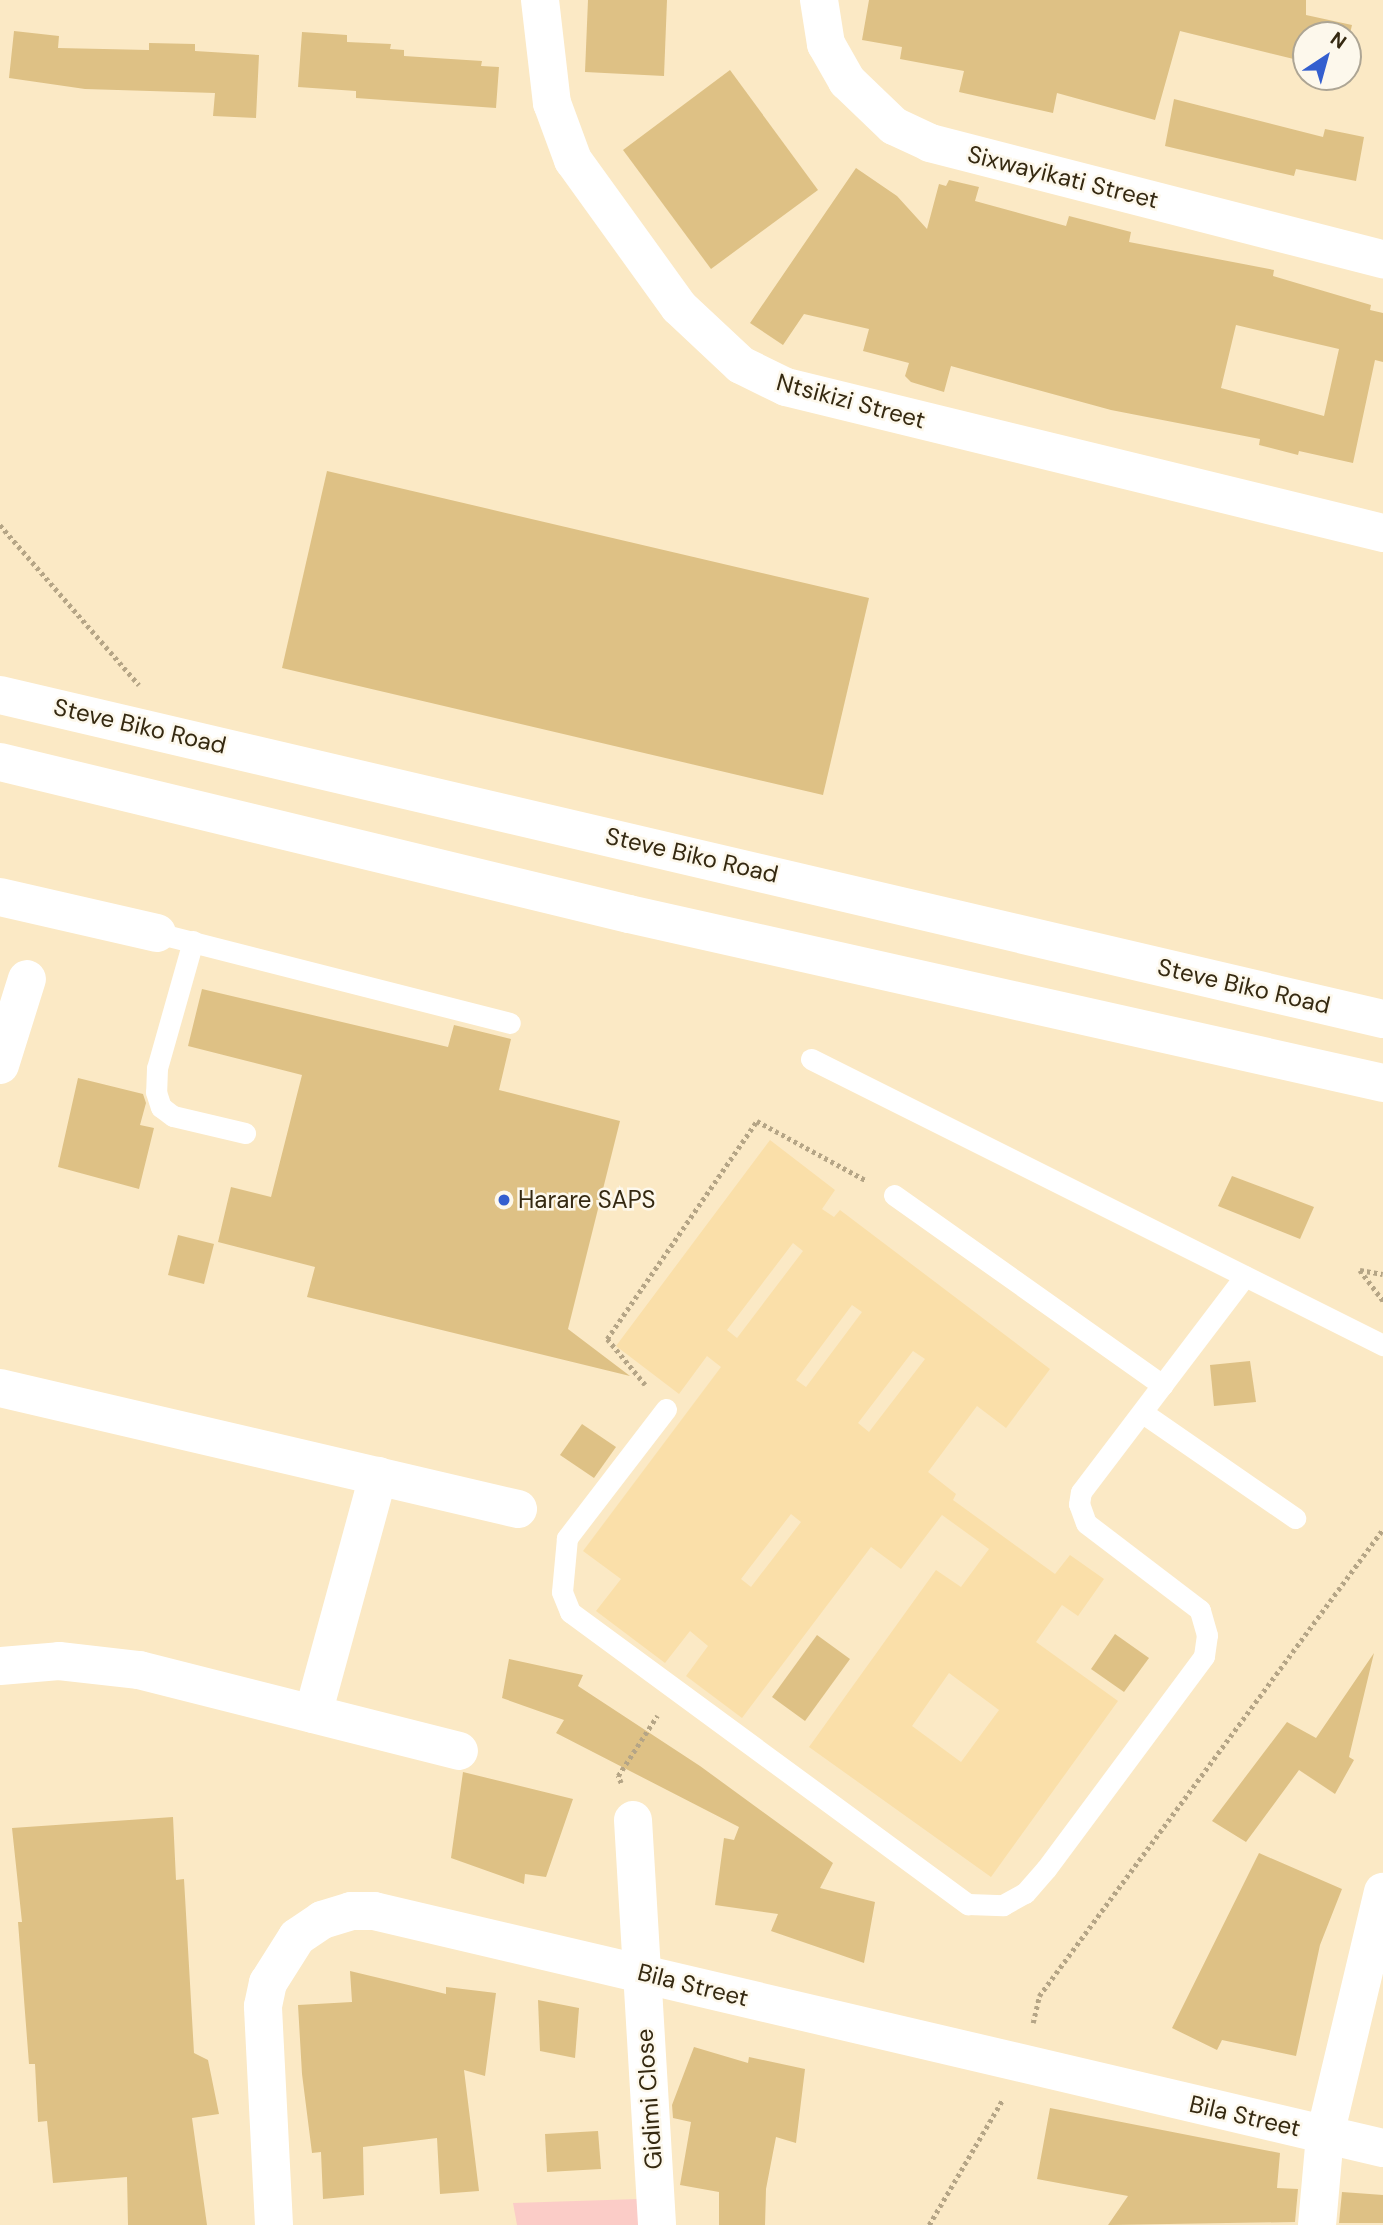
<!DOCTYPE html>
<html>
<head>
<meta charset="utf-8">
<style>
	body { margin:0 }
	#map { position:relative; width:1383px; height:2225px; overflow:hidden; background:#fbe9c5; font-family:"DM Sans",sans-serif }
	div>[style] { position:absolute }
	.built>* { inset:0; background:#fadfa9 }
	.green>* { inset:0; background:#fbccc7 }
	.building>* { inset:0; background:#dec185 }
	.path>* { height:4.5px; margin-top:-2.25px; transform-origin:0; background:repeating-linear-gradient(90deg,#b5a586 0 3.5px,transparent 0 7px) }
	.lane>* { height:21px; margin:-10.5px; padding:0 10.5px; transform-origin:10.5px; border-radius:10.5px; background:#fff }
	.street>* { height:38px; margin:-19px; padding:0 19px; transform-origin:19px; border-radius:19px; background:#fff }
	.secondary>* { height:38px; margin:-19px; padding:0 19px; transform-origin:19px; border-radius:19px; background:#fff }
	.dots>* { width:19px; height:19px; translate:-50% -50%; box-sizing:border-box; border:4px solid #fdf8ec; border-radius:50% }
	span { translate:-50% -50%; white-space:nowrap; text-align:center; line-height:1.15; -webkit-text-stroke:5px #fdf8ec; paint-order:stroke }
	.street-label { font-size:24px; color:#352911 }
	.poi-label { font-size:24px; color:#352911 }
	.left { translate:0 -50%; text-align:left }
	.north { position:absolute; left:1292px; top:21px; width:70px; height:70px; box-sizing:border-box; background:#fdf8ec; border:2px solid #ada594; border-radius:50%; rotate:36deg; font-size:19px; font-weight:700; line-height:28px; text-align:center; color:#352911 }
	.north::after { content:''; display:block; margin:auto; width:24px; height:32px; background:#345fcf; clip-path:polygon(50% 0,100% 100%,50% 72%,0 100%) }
</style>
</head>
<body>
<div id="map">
	<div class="built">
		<i style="clip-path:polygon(evenodd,770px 1140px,835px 1190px,822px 1209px,834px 1217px,840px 1210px,1050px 1369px,1006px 1428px,977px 1406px,928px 1472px,956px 1494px,953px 1500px,1055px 1574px,1070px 1555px,1104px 1579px,1078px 1616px,1062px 1605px,1036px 1642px,1118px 1701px,991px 1877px,809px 1747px,936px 1570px,961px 1587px,989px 1549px,942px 1515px,901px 1569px,871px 1547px,742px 1718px,686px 1676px,708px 1646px,690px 1631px,665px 1663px,596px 1611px,621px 1579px,583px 1551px,721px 1367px,707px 1356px,679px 1394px,616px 1346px,770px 1140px,793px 1243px,803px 1251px,737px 1338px,727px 1330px,793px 1243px,770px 1140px,852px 1305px,862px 1312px,806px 1387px,796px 1380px,852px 1305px,770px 1140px,913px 1351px,925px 1359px,869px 1432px,858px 1423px,913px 1351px,770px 1140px,791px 1514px,801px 1522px,751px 1587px,741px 1579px,791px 1514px,770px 1140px,949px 1673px,999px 1710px,961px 1762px,912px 1726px,949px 1673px)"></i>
	</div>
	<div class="green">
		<i style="clip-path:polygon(639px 2199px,641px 2225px,517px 2225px,513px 2203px)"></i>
	</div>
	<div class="building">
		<i style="clip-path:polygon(588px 0,667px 0,664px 76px,585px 72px)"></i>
		<i style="clip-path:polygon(869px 0,1306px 0,1306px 15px,1352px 25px,1348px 42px,1348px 35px,1306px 35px,1306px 62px,1180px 31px,1155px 120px,1057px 93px,1053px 113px,959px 92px,964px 71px,900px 59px,902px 47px,862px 40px)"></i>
		<i style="clip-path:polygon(14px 31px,59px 36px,58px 48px,149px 50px,149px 43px,195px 44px,195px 51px,259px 55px,256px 118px,213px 116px,215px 93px,85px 89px,9px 78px)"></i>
		<i style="clip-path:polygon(302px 32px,347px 35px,347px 42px,391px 44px,390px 49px,404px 50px,404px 56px,482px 61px,481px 66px,499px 67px,496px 108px,356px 98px,356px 91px,298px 87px)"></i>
		<i style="clip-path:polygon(730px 70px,818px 190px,711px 269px,623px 150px)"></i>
		<i style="clip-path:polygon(1174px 99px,1323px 137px,1325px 129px,1364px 137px,1356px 181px,1296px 169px,1294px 176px,1165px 146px)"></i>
		<i style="clip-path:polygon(evenodd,856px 168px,897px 196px,927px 229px,939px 184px,946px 186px,949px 180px,979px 187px,975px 201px,1066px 226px,1069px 216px,1131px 232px,1129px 242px,1274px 270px,1273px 276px,1371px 305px,1370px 310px,1383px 313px,1383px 362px,1375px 360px,1353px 463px,1299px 451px,1298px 455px,1259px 445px,1260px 439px,1111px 410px,951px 366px,944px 392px,911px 382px,905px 376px,909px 363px,863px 351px,869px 329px,804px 314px,783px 345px,750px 323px,856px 168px,1236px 325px,1339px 349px,1324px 416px,1221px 388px,1236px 325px)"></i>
		<i style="clip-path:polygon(327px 471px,869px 598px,823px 795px,282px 668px)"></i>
		<i style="clip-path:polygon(202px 989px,448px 1047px,454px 1025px,511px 1039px,499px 1090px,620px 1121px,568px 1329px,630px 1376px,307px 1297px,315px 1267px,218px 1242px,231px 1187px,271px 1197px,302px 1075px,188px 1046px)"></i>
		<i style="clip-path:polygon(78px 1078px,143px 1094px,146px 1103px,140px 1125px,154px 1128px,139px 1189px,58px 1167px)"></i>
		<i style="clip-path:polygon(1232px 1176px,1314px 1207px,1300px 1239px,1218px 1206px)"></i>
		<i style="clip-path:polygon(178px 1235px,214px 1244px,204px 1284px,168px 1275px)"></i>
		<i style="clip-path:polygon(1250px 1361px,1256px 1402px,1214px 1406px,1210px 1365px)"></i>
		<i style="clip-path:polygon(582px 1424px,616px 1447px,594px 1478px,560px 1455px)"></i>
		<i style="clip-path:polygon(1115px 1634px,1149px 1658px,1124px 1692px,1091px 1669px)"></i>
		<i style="clip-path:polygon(817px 1635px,850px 1659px,805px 1721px,772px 1697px)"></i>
		<i style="clip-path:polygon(1374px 1653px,1349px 1757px,1354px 1760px,1335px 1794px,1299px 1770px,1246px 1842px,1212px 1821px,1287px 1722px,1316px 1738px)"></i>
		<i style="clip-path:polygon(509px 1659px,583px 1675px,578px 1686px,700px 1766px,833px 1863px,820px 1888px,875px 1902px,864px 1963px,771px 1931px,778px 1914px,715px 1905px,724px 1838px,734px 1840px,739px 1827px,556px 1733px,564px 1720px,502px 1698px)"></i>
		<i style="clip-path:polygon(463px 1772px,573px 1799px,546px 1877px,525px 1874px,524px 1884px,451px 1858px)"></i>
		<i style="clip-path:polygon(173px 1817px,176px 1880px,184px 1879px,194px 2053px,208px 2060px,219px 2114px,192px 2118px,207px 2225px,128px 2225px,127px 2177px,53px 2183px,47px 2121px,38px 2122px,35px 2064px,29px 2064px,18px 1922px,22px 1922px,12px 1828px)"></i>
		<i style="clip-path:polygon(1259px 1853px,1342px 1889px,1320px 1945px,1296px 2056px,1222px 2040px,1217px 2050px,1172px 2028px)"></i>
		<i style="clip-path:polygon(350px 1971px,446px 1994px,446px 1987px,496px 1993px,485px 2076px,464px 2070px,479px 2191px,440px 2194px,437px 2138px,363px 2147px,364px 2195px,323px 2199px,321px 2152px,312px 2153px,302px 2074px,298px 2005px,352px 2002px)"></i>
		<i style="clip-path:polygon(538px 2000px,579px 2008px,575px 2058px,540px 2051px)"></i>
		<i style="clip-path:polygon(694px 2047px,748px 2063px,749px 2057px,805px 2069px,796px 2143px,776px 2137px,766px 2189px,765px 2225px,719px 2225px,719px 2192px,680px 2185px,691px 2122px,673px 2118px,672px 2105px)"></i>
		<i style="clip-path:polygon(1050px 2108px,1280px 2153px,1277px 2188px,1298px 2189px,1295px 2222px,1108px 2225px,1128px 2196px,1037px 2179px)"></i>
		<i style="clip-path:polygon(598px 2131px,601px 2169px,547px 2172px,545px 2134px)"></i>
		<i style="clip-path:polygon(1342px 2192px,1383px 2195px,1383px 2223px,1339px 2223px)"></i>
	</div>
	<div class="path">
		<i style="left:0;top:525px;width:212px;rotate:49deg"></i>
		<i style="left:1360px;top:1270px;width:39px;rotate:53deg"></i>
		<i style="left:1360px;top:1270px;width:23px;rotate:10deg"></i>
		<i style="left:645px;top:1385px;width:60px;rotate:-129.6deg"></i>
		<i style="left:607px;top:1339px;width:265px;rotate:-55.5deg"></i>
		<i style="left:757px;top:1121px;width:125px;rotate:28.6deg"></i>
		<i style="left:621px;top:1783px;width:8px;rotate:-113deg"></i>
		<i style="left:618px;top:1776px;width:72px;rotate:-57deg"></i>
		<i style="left:1033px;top:2023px;width:28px;rotate:-77deg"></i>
		<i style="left:1039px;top:1996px;width:580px;rotate:-53.62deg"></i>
		<i style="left:929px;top:2225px;width:146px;rotate:-59.6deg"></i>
	</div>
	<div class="lane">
		<i style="left:157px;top:933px;width:364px;rotate:14.3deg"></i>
		<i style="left:193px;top:941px;width:132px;rotate:105.8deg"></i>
		<i style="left:157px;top:1068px;width:24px;rotate:92deg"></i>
		<i style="left:156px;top:1092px;width:16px;rotate:72deg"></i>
		<i style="left:161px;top:1107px;width:15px;rotate:37deg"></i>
		<i style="left:173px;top:1116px;width:74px;rotate:13.3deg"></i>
		<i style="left:811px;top:1059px;width:640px;rotate:26.57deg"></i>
		<i style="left:894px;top:1195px;width:329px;rotate:35.3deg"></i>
		<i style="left:666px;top:1409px;width:163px;rotate:127.5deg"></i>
		<i style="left:567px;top:1538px;width:54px;rotate:95.3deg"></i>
		<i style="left:562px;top:1592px;width:22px;rotate:68deg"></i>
		<i style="left:570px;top:1612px;width:494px;rotate:36.3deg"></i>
		<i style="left:968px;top:1904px;width:35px;rotate:2deg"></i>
		<i style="left:1003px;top:1905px;width:25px;rotate:-29deg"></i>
		<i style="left:1025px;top:1893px;width:32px;rotate:-49deg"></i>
		<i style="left:1046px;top:1869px;width:265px;rotate:-53.4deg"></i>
		<i style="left:1204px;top:1656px;width:21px;rotate:-82deg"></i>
		<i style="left:1207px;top:1635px;width:26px;rotate:-106deg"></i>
		<i style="left:1200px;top:1610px;width:143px;rotate:-142.7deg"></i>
		<i style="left:1086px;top:1523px;width:20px;rotate:-110deg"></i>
		<i style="left:1079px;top:1504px;width:12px;rotate:-81deg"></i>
		<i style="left:1081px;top:1492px;width:271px;rotate:-52.8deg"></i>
		<i style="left:1143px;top:1413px;width:185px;rotate:34.6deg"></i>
	</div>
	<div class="street">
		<i style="left:540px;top:0;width:104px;rotate:83.4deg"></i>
		<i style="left:552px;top:103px;width:61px;rotate:69.8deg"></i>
		<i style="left:573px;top:160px;width:181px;rotate:54.2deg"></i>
		<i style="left:679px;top:307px;width:85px;rotate:43.1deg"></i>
		<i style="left:741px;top:365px;width:50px;rotate:26.1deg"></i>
		<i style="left:786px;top:387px;width:615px;rotate:13.74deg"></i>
		<i style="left:819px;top:0;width:45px;rotate:81deg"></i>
		<i style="left:826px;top:44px;width:43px;rotate:60.4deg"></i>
		<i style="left:847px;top:81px;width:65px;rotate:43.8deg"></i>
		<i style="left:894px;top:126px;width:40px;rotate:25deg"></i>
		<i style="left:930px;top:143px;width:468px;rotate:14.4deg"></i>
		<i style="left:0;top:897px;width:161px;rotate:12.9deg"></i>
		<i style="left:0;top:1065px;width:90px;rotate:-72.6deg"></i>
		<i style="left:0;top:1388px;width:532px;rotate:13.15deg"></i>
		<i style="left:0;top:1666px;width:59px;rotate:-4.8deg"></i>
		<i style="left:59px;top:1661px;width:81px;rotate:6.4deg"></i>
		<i style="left:139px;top:1670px;width:330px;rotate:14.2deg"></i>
		<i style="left:313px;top:1714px;width:247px;rotate:-74.7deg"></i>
		<i style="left:633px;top:1820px;width:406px;rotate:86.6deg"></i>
		<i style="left:274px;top:2225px;width:219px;rotate:-92.9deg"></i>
		<i style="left:263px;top:2006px;width:24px;rotate:-78deg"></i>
		<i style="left:268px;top:1983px;width:54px;rotate:-57.8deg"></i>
		<i style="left:297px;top:1937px;width:30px;rotate:-34deg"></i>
		<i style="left:322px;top:1920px;width:30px;rotate:-17deg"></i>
		<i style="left:351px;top:1911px;width:23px"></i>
		<i style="left:374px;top:1911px;width:1036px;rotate:13.22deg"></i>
		<i style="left:1317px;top:2225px;width:90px;rotate:-84.9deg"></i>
		<i style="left:1325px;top:2135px;width:250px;rotate:-76.6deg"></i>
	</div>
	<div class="secondary">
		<i style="left:0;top:695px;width:1420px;rotate:13.19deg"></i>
		<i style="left:0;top:762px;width:647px;rotate:13.59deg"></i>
		<i style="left:629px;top:914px;width:773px;rotate:12.63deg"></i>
	</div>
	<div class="dots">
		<i style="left:504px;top:1200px;background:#345fcf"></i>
	</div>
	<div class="street-label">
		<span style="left:1063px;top:177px;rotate:14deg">Sixwayikati Street</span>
		<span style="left:851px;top:401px;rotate:15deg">Ntsikizi Street</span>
		<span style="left:140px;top:726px;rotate:13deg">Steve Biko Road</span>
		<span style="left:692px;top:855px;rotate:13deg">Steve Biko Road</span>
		<span style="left:1244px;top:986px;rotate:13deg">Steve Biko Road</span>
		<span style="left:693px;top:1985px;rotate:14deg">Bila Street</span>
		<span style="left:649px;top:2099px;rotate:-94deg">Gidimi Close</span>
		<span style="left:1245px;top:2116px;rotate:13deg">Bila Street</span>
	</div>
	<div class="poi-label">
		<span class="left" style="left:518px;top:1200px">Harare SAPS</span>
	</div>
	<div class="north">N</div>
</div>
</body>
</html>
